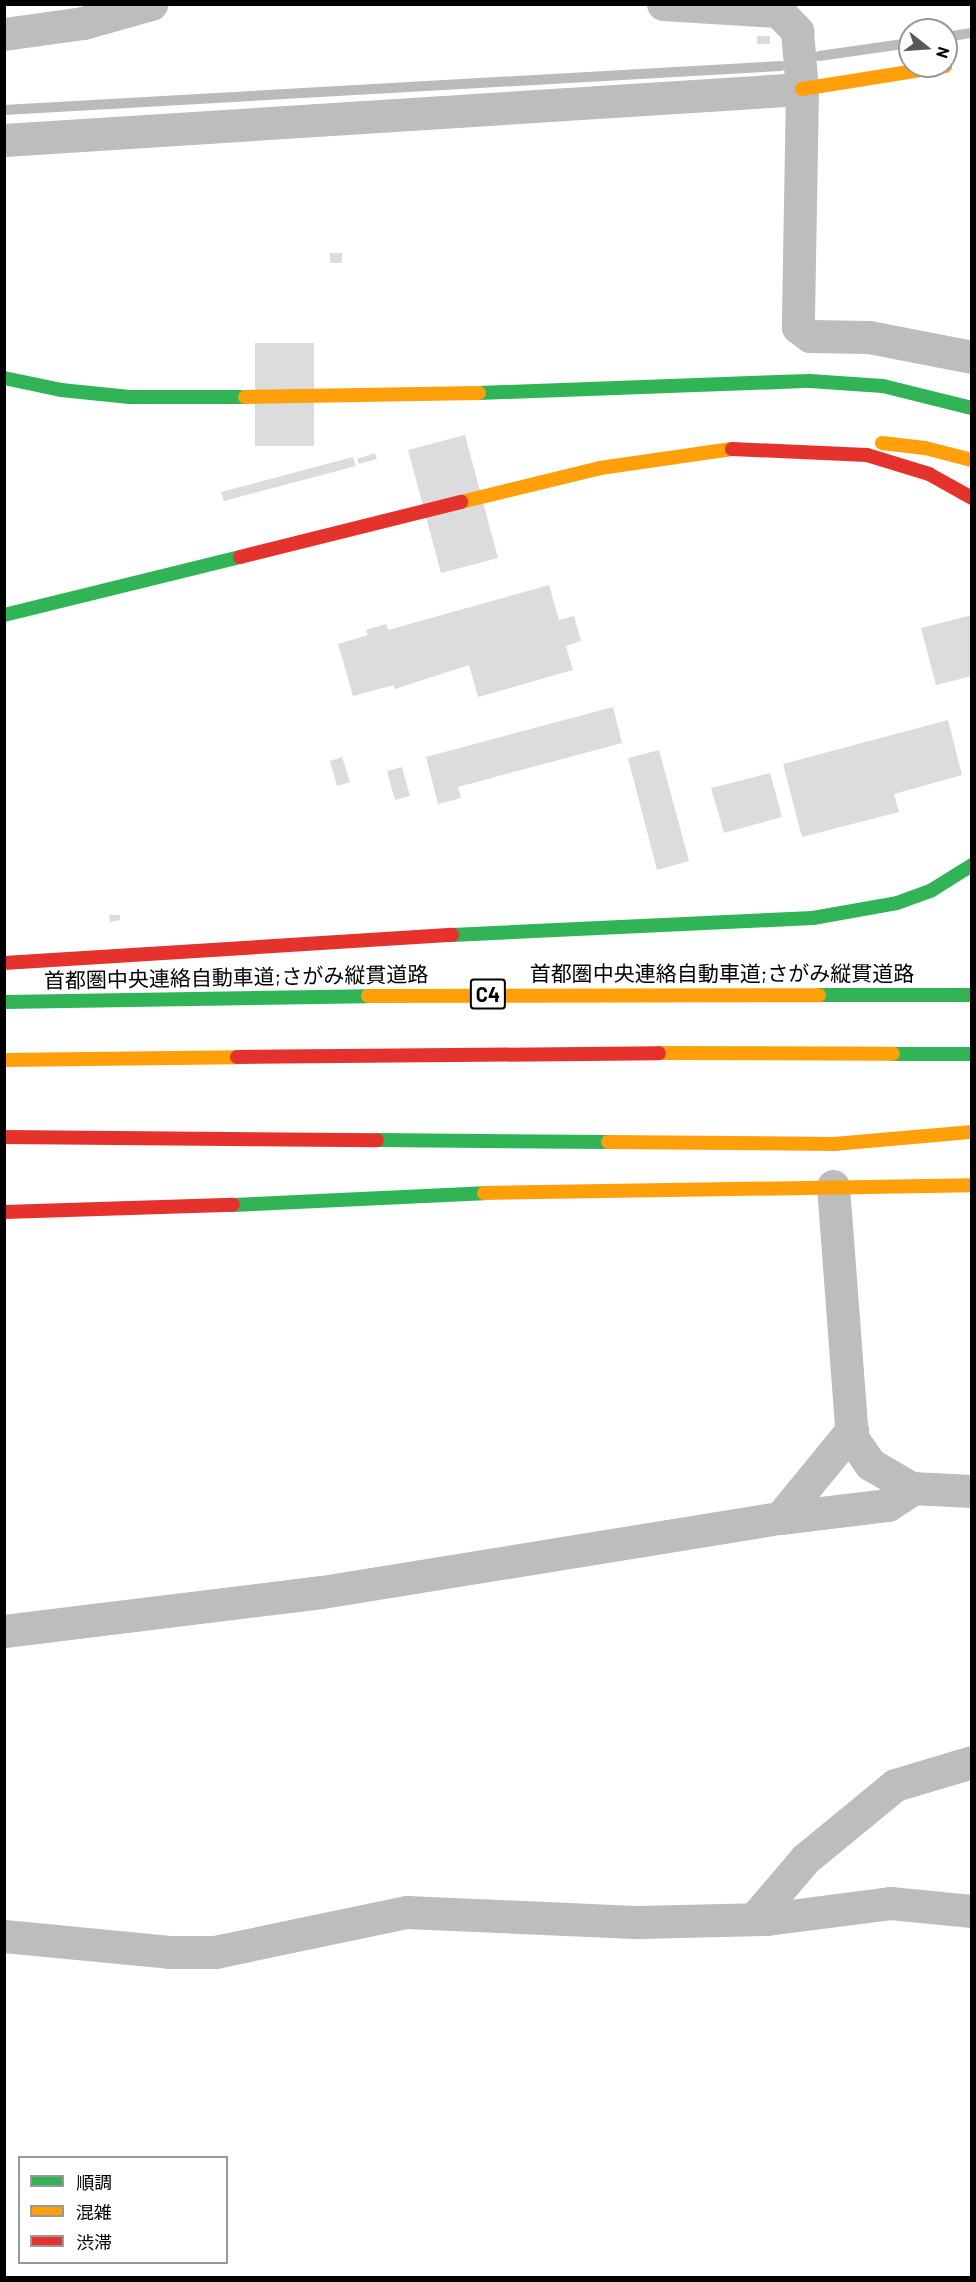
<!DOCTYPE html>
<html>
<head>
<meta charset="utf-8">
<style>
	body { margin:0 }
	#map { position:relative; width:976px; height:2282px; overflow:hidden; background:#fff; font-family:Barlow,"Noto Sans JP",sans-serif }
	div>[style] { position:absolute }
	.stream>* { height:10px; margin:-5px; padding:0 5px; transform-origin:5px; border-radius:5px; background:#bbb }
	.building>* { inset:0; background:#dcdcdc }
	.street>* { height:33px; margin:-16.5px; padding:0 16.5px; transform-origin:16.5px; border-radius:16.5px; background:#bdbdbd }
	.fast>* { height:14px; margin:-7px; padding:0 7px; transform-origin:7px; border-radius:7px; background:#30b455 }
	.slow>* { height:14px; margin:-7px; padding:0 7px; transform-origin:7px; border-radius:7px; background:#ff9f0a }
	.jam>* { height:14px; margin:-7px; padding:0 7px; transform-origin:7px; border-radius:7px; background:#e5322d }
	span { translate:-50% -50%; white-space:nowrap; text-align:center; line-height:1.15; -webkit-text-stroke:4.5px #fff; paint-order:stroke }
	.shield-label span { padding:2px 4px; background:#fff; border:2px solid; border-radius:4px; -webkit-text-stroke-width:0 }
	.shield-label { font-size:20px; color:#000; font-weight:700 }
	.street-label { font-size:21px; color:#000 }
	.frame { position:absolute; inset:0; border:6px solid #000; pointer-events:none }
	.legend { position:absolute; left:18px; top:2156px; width:210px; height:108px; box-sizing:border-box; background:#fff; border:2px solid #999; margin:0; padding:8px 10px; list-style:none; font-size:18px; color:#000 }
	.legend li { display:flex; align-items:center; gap:12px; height:30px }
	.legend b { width:30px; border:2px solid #999 }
	.north { position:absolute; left:898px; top:18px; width:60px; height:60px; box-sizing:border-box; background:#fff; border:2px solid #999; border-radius:50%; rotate:107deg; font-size:16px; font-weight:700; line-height:24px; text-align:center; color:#000 }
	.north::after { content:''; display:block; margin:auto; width:21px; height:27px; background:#595959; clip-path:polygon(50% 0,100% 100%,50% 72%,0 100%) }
</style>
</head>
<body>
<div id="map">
	<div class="stream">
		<i style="left:946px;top:37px;width:26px;rotate:-9deg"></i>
		<i style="left:819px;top:56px;width:92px;rotate:-8.1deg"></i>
		<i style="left:4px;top:110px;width:778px;rotate:-3.24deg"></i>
	</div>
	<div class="building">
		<i style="clip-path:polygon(757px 36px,770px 36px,770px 44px,757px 44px)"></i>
		<i style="clip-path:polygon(330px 253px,342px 253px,342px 263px,330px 263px)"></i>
		<i style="clip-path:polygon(255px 343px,314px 343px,314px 446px,255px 446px)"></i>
		<i style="clip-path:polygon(465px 435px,498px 558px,441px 573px,408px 450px)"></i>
		<i style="clip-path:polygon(375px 453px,377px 459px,359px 464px,357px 459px)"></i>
		<i style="clip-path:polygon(353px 457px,356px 466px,224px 501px,221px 492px)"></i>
		<i style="clip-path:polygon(549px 585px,559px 620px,574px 616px,581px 641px,566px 646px,573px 670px,478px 697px,469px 665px,395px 689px,394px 685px,353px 696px,338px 644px,368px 635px,366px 630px,386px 624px,388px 630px)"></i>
		<i style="clip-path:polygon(972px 615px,972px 676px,936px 685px,921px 628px)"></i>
		<i style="clip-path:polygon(613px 707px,622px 743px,458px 787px,461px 798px,438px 804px,426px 757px)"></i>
		<i style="clip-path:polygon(948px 720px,962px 775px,894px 794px,899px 812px,802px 837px,783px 764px)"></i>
		<i style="clip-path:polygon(659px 750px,689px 861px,657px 870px,628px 758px)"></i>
		<i style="clip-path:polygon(342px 757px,350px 782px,337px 786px,330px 761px)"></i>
		<i style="clip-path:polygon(402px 767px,410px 796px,395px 800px,387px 771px)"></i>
		<i style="clip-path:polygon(770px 773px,782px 817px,724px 833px,711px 788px)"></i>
		<i style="clip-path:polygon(109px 915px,120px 915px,120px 920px,110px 922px)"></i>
	</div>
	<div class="street">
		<i style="left:663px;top:4px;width:115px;rotate:3.5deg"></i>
		<i style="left:778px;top:11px;width:28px;rotate:46deg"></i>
		<i style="left:797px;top:31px;width:58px;rotate:85.1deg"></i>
		<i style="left:802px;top:89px;width:238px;rotate:91deg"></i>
		<i style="left:798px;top:327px;width:15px;rotate:37deg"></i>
		<i style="left:810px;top:336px;width:59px;rotate:1deg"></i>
		<i style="left:869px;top:337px;width:105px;rotate:11deg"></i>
		<i style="left:4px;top:34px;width:80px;rotate:-7.9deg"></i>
		<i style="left:83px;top:23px;width:71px;rotate:-15.6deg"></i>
		<i style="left:4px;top:140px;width:800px;rotate:-3.66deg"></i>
		<i style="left:833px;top:1186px;width:253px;rotate:85.7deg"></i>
		<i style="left:852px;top:1438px;width:32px;rotate:55deg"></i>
		<i style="left:870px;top:1464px;width:48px;rotate:30.3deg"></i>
		<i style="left:911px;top:1488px;width:61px;rotate:2.8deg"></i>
		<i style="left:780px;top:1518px;width:114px;rotate:-50.7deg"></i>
		<i style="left:4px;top:1631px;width:320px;rotate:-7deg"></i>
		<i style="left:322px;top:1592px;width:464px;rotate:-9.2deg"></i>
		<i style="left:780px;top:1518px;width:109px;rotate:-6.9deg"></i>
		<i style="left:888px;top:1505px;width:31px;rotate:-33deg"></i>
		<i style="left:754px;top:1919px;width:79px;rotate:-49.6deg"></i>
		<i style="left:805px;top:1859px;width:117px;rotate:-39.4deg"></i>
		<i style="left:895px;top:1785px;width:80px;rotate:-16.6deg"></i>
		<i style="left:4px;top:1936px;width:166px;rotate:5.5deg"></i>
		<i style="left:169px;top:1952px;width:46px"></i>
		<i style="left:215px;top:1952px;width:196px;rotate:-11.8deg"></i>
		<i style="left:407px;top:1912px;width:233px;rotate:2.5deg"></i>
		<i style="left:640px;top:1922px;width:127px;rotate:-1.4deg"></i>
		<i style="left:767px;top:1919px;width:124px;rotate:-7.4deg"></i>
		<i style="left:890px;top:1903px;width:82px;rotate:5.6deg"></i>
	</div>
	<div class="fast">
		<i style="left:4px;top:378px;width:58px;rotate:11.9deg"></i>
		<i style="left:61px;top:390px;width:69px;rotate:5.8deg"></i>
		<i style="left:130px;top:397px;width:115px"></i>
		<i style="left:479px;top:393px;width:331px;rotate:-2.1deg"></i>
		<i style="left:810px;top:381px;width:73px;rotate:3.9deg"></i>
		<i style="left:883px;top:386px;width:92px;rotate:13.9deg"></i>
		<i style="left:4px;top:615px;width:243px;rotate:-13.8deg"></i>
		<i style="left:452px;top:935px;width:361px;rotate:-2.7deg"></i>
		<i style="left:813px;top:918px;width:85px;rotate:-10.1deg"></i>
		<i style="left:897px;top:903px;width:37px;rotate:-20deg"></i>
		<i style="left:932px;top:890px;width:47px;rotate:-32deg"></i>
		<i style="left:819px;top:995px;width:153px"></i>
		<i style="left:4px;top:1002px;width:364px;rotate:-0.9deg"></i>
		<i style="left:893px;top:1054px;width:79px"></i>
		<i style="left:377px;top:1140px;width:231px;rotate:0.5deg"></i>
		<i style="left:233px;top:1205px;width:251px;rotate:-2.7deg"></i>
	</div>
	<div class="slow">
		<i style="left:802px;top:89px;width:145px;rotate:-9.1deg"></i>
		<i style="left:245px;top:397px;width:234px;rotate:-1deg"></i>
		<i style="left:882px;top:443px;width:43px;rotate:6.6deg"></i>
		<i style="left:925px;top:448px;width:49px;rotate:14.3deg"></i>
		<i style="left:461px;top:502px;width:143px;rotate:-13.7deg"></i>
		<i style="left:600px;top:468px;width:133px;rotate:-8.2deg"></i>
		<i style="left:368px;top:996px;width:451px;rotate:-0.1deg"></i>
		<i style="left:659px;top:1053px;width:234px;rotate:0.2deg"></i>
		<i style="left:4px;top:1060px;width:233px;rotate:-0.7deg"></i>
		<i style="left:608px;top:1142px;width:226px;rotate:0.5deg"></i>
		<i style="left:834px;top:1144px;width:139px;rotate:-5deg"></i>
		<i style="left:484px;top:1193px;width:488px;rotate:-0.9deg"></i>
	</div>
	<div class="jam">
		<i style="left:732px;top:449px;width:135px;rotate:2.5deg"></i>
		<i style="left:867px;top:455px;width:65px;rotate:17deg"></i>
		<i style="left:929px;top:474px;width:49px;rotate:29.2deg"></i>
		<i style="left:240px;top:557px;width:228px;rotate:-14deg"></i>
		<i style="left:4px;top:963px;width:449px;rotate:-3.6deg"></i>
		<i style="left:237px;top:1057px;width:422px;rotate:-0.5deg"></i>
		<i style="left:4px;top:1137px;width:373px;rotate:0.5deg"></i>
		<i style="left:4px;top:1212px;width:229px;rotate:-1.8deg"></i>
	</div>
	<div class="shield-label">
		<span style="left:488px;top:994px">C4</span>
	</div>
	<div class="street-label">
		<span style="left:722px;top:973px">首都圏中央連絡自動車道;さがみ縦貫道路</span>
		<span style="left:236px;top:977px;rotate:-1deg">首都圏中央連絡自動車道;さがみ縦貫道路</span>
	</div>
	<div class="frame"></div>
	<ul class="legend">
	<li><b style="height:8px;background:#30b455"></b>順調</li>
	<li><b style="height:8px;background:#ff9f0a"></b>混雑</li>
	<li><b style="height:8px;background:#e5322d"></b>渋滞</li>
	</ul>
	<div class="north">N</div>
</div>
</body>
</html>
